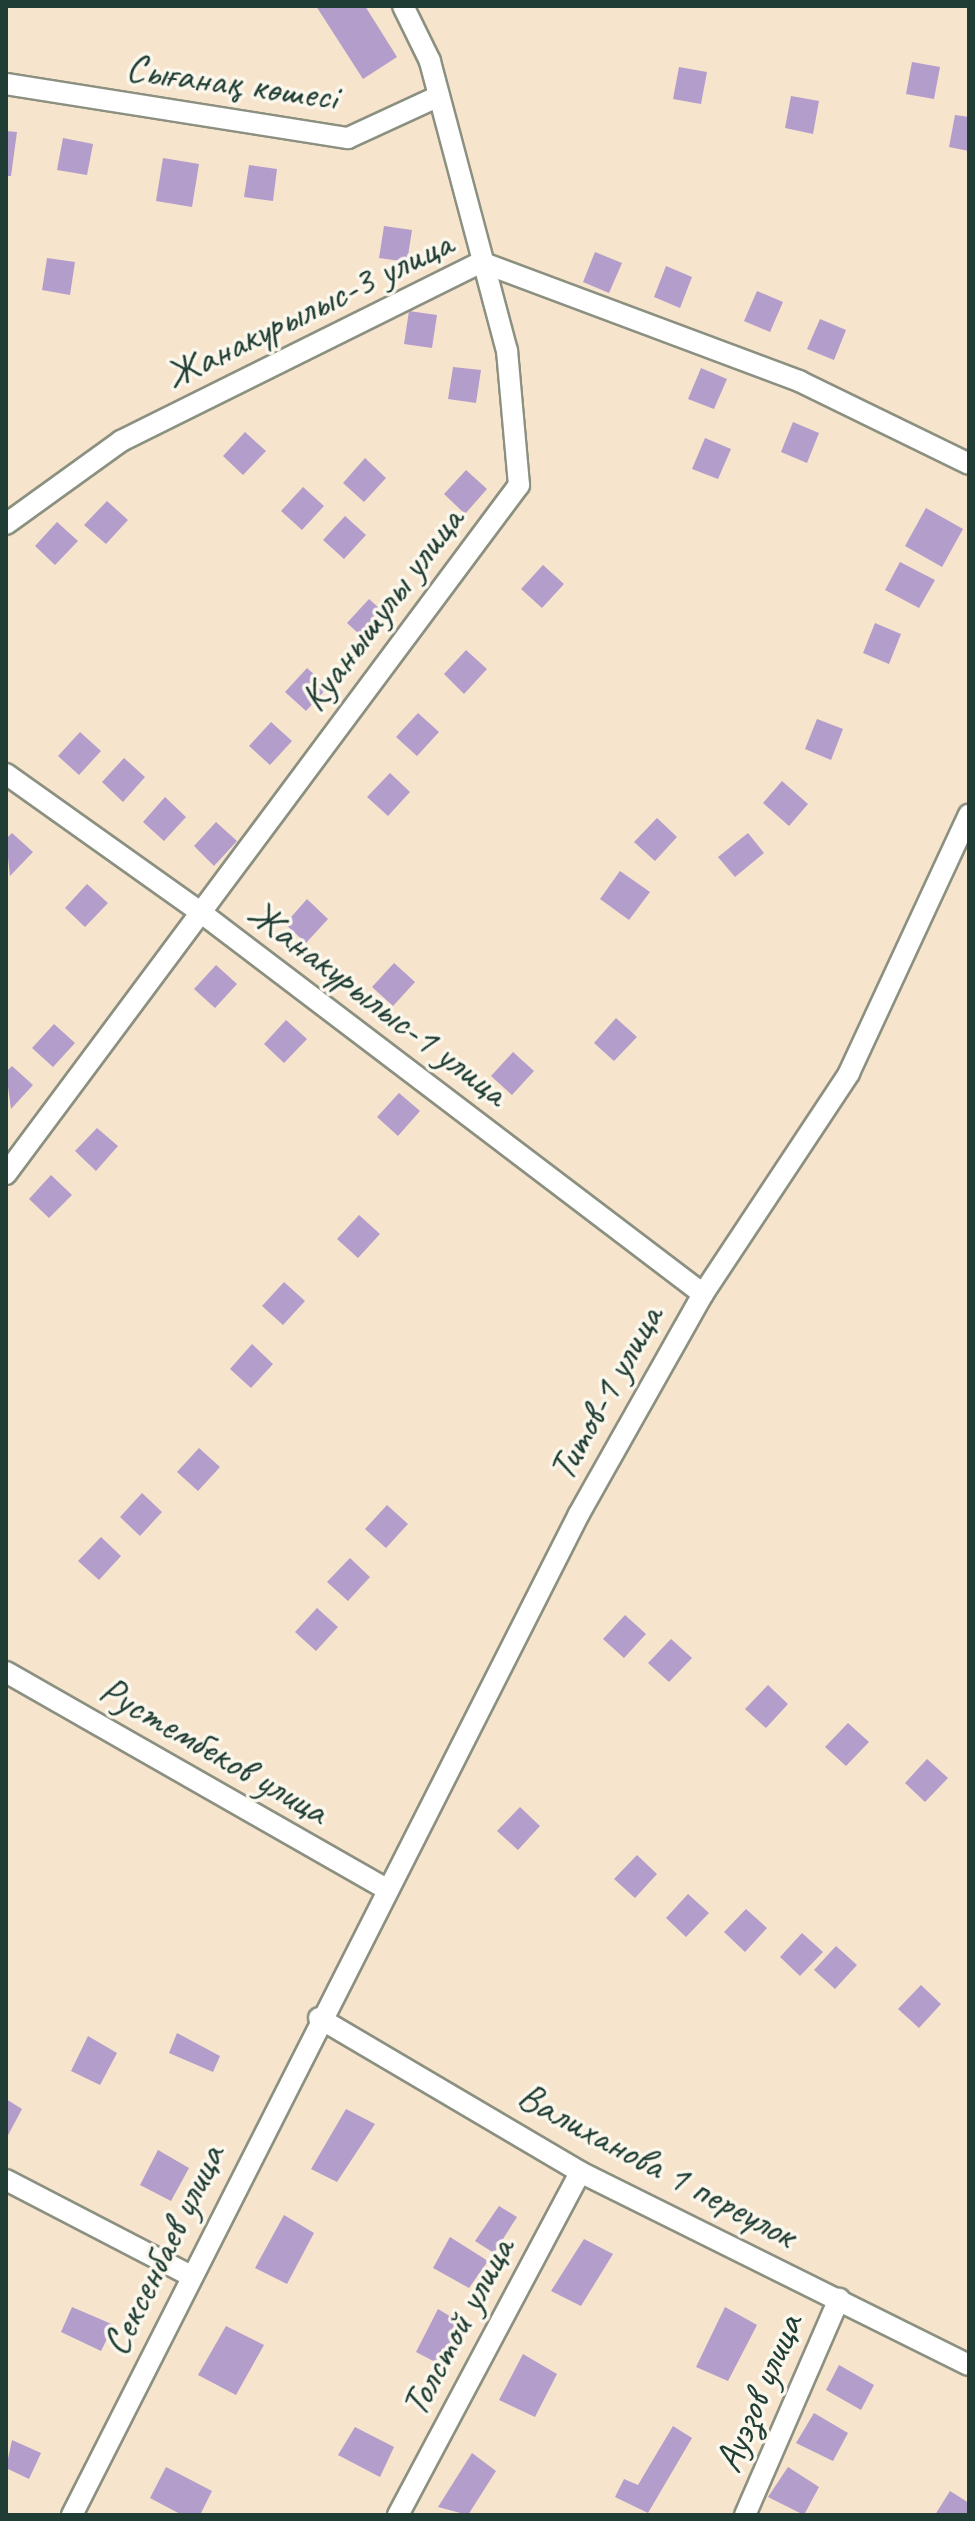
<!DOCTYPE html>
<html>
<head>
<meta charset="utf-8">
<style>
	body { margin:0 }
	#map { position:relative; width:975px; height:2521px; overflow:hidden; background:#f7e4cd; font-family:Caveat,sans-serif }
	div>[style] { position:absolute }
	.building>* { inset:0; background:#b39dcb }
	.roads { filter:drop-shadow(2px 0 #8b9080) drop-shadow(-2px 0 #8b9080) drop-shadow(0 2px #8b9080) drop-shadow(0 -2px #8b9080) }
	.minor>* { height:20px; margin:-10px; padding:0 10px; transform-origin:10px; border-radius:10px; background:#fff }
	span { translate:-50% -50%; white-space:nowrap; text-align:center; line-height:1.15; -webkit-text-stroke:7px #fbf7ec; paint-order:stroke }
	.street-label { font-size:40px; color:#1f3d34 }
	.frame { position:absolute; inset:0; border:8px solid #1f3d34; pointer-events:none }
</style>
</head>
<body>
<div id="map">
	<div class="building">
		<i style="clip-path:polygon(316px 6px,365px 6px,397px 57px,363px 79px)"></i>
		<i style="clip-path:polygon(912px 62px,940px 67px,934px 99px,906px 94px)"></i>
		<i style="clip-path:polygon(679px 67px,707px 72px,701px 104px,673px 99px)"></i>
		<i style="clip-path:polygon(791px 96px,819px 101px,813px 134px,785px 128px)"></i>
		<i style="clip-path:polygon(955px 115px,969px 117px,969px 151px,949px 147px)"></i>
		<i style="clip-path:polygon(6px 131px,17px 132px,11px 176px,6px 176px)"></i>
		<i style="clip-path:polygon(63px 138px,93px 144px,87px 175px,57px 170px)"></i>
		<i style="clip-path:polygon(163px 158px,199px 164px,192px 207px,156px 201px)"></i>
		<i style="clip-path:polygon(249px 165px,277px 169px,273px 201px,244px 197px)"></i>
		<i style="clip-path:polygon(384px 226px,412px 230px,407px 262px,379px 258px)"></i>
		<i style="clip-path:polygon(595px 252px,622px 263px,609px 293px,583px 282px)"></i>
		<i style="clip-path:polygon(47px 258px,75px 262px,70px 295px,42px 290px)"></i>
		<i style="clip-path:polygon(666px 266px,692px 277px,680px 308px,654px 297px)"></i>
		<i style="clip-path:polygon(757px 291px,783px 302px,770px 332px,744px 321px)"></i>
		<i style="clip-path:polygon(409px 311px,437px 315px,432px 348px,404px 344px)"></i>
		<i style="clip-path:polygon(820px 319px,846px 330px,834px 360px,807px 349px)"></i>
		<i style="clip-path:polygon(453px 367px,481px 370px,476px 403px,448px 399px)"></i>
		<i style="clip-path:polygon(701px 368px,727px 379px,714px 409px,688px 399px)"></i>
		<i style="clip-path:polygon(793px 422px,819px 433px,807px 463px,781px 452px)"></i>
		<i style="clip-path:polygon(245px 432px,266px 451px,243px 475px,223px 456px)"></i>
		<i style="clip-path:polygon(705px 438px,731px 449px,718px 479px,692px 469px)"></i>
		<i style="clip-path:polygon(365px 458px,386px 478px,364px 502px,343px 483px)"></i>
		<i style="clip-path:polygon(466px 470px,487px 489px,465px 514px,444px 494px)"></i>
		<i style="clip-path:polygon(303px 487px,324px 506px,302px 530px,281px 511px)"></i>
		<i style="clip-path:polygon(107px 501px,128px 520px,106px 544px,84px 525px)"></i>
		<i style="clip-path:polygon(926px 508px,963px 529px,942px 567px,905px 546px)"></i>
		<i style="clip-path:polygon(345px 516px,366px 535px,344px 559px,323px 540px)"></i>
		<i style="clip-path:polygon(57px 522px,78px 541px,55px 565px,35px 546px)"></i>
		<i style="clip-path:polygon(900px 562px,935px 580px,919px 608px,885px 590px)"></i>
		<i style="clip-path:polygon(543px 565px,564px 584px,542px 608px,521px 589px)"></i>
		<i style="clip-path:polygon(369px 599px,390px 618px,368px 642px,347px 623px)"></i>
		<i style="clip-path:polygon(875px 623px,901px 634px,889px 664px,863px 653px)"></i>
		<i style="clip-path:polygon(466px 650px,487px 669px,464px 694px,444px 674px)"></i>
		<i style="clip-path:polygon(307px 668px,328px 687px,306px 711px,285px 692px)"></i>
		<i style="clip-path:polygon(418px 713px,439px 732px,417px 756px,396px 737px)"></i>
		<i style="clip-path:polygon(817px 719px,843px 729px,831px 760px,805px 749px)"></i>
		<i style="clip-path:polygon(271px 722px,292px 741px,270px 765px,249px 746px)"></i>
		<i style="clip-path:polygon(80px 732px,101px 751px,79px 775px,58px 756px)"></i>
		<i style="clip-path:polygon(124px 758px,145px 777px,123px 802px,102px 782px)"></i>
		<i style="clip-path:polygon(390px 773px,410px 792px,388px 816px,367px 797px)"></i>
		<i style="clip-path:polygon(782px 781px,808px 804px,789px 826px,763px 803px)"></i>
		<i style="clip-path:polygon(165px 797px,186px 817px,164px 841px,143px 822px)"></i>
		<i style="clip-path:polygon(657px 818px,677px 837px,655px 861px,634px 842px)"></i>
		<i style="clip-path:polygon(216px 822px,237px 841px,214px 866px,194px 846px)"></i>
		<i style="clip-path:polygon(12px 833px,33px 852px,10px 876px,6px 839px)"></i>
		<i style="clip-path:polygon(748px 833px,764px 853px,735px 877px,718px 857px)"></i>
		<i style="clip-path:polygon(620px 871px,650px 892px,629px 920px,600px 899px)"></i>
		<i style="clip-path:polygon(87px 884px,108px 903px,85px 927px,65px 908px)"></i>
		<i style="clip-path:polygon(307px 899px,328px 919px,306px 943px,285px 924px)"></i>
		<i style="clip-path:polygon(394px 963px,415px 982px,393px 1006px,372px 987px)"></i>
		<i style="clip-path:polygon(216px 965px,237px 984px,215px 1008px,194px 989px)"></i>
		<i style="clip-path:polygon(616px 1018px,637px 1037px,614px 1061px,594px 1043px)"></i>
		<i style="clip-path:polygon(286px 1020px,307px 1039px,284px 1063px,264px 1044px)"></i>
		<i style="clip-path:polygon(54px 1024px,75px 1043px,53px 1067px,32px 1048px)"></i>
		<i style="clip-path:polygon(513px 1052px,534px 1071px,512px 1095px,491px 1076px)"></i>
		<i style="clip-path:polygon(12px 1066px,33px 1085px,11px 1109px,6px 1072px)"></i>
		<i style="clip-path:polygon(399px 1093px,420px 1111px,398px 1136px,377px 1117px)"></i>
		<i style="clip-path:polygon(97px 1128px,118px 1146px,96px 1171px,75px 1151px)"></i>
		<i style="clip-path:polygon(51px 1175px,72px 1195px,49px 1218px,29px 1199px)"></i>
		<i style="clip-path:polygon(359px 1215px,380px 1234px,358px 1258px,337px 1239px)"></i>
		<i style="clip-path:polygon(284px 1282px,305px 1301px,283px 1325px,262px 1306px)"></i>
		<i style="clip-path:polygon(252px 1344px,273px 1364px,251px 1388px,230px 1369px)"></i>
		<i style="clip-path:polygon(199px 1448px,220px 1467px,198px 1491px,177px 1472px)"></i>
		<i style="clip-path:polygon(142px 1493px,162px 1512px,140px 1536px,120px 1517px)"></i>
		<i style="clip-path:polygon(387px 1505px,408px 1524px,386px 1548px,365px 1529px)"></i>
		<i style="clip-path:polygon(101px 1537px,121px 1556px,99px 1580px,78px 1561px)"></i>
		<i style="clip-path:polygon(350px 1558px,370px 1577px,348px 1601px,327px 1582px)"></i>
		<i style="clip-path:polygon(317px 1608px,338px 1627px,316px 1651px,295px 1632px)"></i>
		<i style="clip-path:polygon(625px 1615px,646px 1634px,624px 1658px,603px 1639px)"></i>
		<i style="clip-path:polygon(671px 1639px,692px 1658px,669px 1682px,648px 1663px)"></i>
		<i style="clip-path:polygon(768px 1685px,788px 1704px,766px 1728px,745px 1709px)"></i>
		<i style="clip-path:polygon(848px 1723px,869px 1742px,846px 1766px,825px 1747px)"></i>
		<i style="clip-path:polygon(927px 1759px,948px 1778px,925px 1802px,905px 1783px)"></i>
		<i style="clip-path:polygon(520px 1807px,540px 1826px,518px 1850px,497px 1831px)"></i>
		<i style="clip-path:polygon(637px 1855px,657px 1874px,635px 1898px,614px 1879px)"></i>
		<i style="clip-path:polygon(688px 1894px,709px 1913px,686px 1937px,666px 1918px)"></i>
		<i style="clip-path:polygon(746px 1909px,767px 1928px,745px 1952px,724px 1932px)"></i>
		<i style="clip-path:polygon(802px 1933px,823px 1952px,800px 1976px,780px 1957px)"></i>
		<i style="clip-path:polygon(836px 1946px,857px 1965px,835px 1989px,814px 1970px)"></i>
		<i style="clip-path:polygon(921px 1985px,941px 2004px,919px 2028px,898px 2009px)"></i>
		<i style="clip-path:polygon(177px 2033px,220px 2056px,213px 2072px,169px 2053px)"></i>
		<i style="clip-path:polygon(88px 2036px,117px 2053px,100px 2085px,71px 2071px)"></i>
		<i style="clip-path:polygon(6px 2099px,22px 2109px,6px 2139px)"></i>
		<i style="clip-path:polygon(346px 2109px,375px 2124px,337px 2182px,311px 2169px)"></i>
		<i style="clip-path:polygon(158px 2150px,189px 2168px,171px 2201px,140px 2185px)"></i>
		<i style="clip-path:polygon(499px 2206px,517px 2217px,494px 2253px,475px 2241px)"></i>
		<i style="clip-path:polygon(284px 2215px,314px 2233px,287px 2284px,255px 2268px)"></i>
		<i style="clip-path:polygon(450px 2237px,488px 2261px,469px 2288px,433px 2268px)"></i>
		<i style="clip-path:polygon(584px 2239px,613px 2254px,581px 2306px,551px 2291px)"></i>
		<i style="clip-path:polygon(72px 2307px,114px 2325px,101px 2351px,61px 2332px)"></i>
		<i style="clip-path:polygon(725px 2307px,757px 2325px,728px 2381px,696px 2367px)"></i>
		<i style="clip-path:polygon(438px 2309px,463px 2324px,441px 2365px,416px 2352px)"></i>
		<i style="clip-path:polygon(226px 2326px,264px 2345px,236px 2395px,198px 2375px)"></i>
		<i style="clip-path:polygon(523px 2354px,557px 2374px,535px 2417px,499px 2400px)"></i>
		<i style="clip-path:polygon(839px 2365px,874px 2385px,861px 2410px,826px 2390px)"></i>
		<i style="clip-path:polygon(814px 2413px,848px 2433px,833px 2461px,796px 2443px)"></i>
		<i style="clip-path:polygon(673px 2426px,692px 2438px,648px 2513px,615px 2497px,624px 2479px,638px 2485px)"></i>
		<i style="clip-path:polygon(355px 2427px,394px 2447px,380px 2477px,338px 2455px)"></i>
		<i style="clip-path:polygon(12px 2440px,41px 2453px,29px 2479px,6px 2468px)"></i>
		<i style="clip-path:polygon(472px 2453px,496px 2471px,468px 2515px,438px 2507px)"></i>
		<i style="clip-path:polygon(166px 2467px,212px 2491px,200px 2515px,182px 2515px,150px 2498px)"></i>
		<i style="clip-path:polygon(788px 2467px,819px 2487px,804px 2515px,768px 2497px)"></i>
		<i style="clip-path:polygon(950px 2491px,969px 2503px,969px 2515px,935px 2515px)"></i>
	</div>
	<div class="roads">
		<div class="minor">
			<i style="left:6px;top:84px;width:346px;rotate:9deg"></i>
			<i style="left:348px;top:138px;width:100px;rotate:-24.8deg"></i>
			<i style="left:6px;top:524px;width:142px;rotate:-35.8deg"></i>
			<i style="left:121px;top:441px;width:402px;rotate:-26.4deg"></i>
			<i style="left:481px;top:262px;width:340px;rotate:20.5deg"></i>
			<i style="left:799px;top:381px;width:189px;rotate:26deg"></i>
			<i style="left:6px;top:774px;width:237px;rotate:35.4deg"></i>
			<i style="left:199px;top:911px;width:633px;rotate:37.23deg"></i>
			<i style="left:6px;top:1174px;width:859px;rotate:-53.33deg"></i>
			<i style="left:519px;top:485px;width:135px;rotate:-95.1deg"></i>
			<i style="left:507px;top:351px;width:300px;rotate:-104.9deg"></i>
			<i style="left:430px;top:61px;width:61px;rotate:-116.1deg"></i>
			<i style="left:6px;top:1672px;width:438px;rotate:29.7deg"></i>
			<i style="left:319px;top:2018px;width:303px;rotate:30.5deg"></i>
			<i style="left:580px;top:2172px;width:434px;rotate:26.4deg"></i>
			<i style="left:6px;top:2180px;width:208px;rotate:27.4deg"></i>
			<i style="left:72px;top:2515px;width:1122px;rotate:-63.14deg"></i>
			<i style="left:579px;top:1514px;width:253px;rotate:-60.6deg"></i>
			<i style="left:703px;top:1294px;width:265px;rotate:-56.5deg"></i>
			<i style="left:849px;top:1073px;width:285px;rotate:-65.1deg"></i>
			<i style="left:398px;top:2515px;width:388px;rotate:-62deg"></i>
			<i style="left:745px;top:2515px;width:236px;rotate:-66.5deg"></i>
		</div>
	</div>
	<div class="street-label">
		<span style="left:232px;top:82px;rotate:8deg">Сығанақ көшесі</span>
		<span style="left:308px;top:309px;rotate:-26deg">Жанакурылыс-3 улица</span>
		<span style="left:381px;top:609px;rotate:-53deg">Куанышулы улица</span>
		<span style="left:378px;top:1002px;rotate:37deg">Жанакурылыс-1 улица</span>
		<span style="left:605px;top:1393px;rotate:-61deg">Титов-1 улица</span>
		<span style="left:214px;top:1750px;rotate:30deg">Рустембеков улица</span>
		<span style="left:657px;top:2165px;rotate:28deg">Валиханова 1 переулок</span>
		<span style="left:163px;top:2250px;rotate:-64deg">Сексенбаев улица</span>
		<span style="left:457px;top:2327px;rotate:-62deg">Толстой улица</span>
		<span style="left:758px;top:2393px;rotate:-67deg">Ауэзов улица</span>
	</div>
	<div class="frame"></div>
</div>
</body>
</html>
